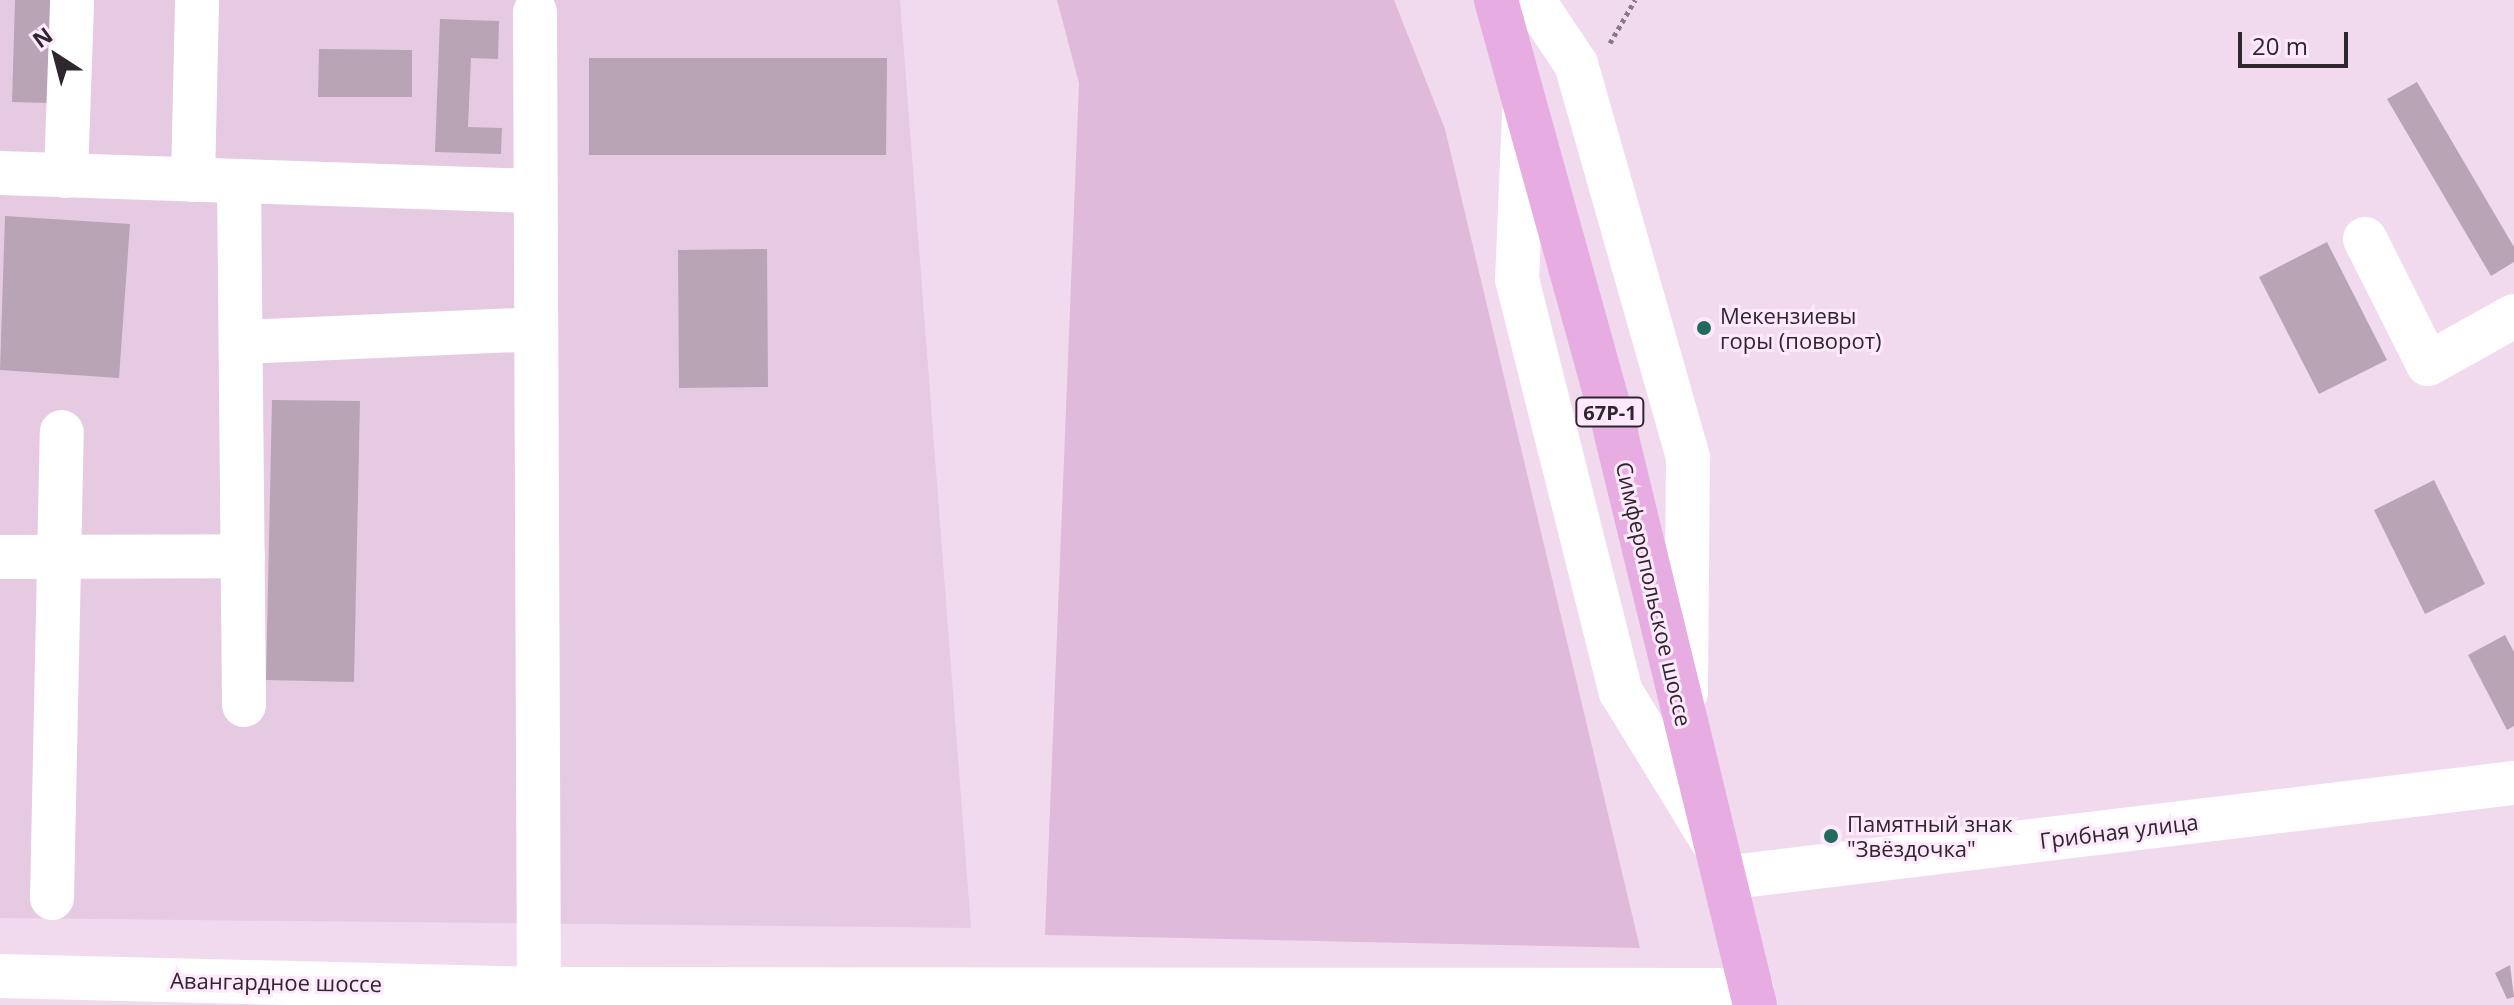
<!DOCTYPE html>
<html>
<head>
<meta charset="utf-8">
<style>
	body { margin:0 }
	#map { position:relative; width:2514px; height:1005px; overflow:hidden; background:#f1daee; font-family:"Open Sans",sans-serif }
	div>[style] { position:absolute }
	.built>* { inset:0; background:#e6cae2 }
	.green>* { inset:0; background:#dfbada }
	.building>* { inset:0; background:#b9a4b6 }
	.path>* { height:5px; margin-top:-2.5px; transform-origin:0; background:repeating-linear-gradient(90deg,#887986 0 4px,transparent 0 8px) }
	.minor>* { height:44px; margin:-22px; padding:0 22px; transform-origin:22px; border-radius:22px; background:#fff }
	.major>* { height:44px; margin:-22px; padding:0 22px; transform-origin:22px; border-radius:22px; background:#e7ade2 }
	.dots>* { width:22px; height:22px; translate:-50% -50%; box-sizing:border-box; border:4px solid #fee8fb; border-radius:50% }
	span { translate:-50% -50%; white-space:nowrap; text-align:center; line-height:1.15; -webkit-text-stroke:6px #fee8fb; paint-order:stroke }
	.shield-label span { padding:2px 6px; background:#fee8fb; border:2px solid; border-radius:6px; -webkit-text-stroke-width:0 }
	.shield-label { font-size:20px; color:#2f262e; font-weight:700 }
	.poi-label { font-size:22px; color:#2f262e }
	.left { translate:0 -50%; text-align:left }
	.street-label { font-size:22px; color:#2f262e }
	.north { position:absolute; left:16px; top:16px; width:80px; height:80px; -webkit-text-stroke:6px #fee8fb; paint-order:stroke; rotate:324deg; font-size:22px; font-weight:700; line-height:32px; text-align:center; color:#2f262e }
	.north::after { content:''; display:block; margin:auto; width:28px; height:36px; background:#2f262e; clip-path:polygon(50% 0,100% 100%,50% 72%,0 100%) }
	.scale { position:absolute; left:2238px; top:32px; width:110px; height:36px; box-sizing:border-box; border:4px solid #2f262e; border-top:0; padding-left:10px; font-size:24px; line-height:28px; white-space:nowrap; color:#2f262e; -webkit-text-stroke:6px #fee8fb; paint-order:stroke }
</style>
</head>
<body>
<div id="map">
	<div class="built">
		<i style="clip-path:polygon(0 0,900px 0,971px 928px,0 918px)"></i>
	</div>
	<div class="green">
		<i style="clip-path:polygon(1057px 0,1394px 0,1445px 129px,1640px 948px,1045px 935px,1079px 83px)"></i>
	</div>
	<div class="building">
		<i style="clip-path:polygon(15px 0,53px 0,50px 103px,12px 102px)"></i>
		<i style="clip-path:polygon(440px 19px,499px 21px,498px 59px,471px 58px,468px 127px,502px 128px,501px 154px,435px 152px)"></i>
		<i style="clip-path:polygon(319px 49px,412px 50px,412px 97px,318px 97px)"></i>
		<i style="clip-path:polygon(589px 58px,887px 58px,886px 155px,589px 155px)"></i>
		<i style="clip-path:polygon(2417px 82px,2514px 247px,2514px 262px,2491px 276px,2387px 99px)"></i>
		<i style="clip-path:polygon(5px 216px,130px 224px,119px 378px,0 370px)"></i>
		<i style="clip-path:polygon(2327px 242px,2387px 360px,2319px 394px,2259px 277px)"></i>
		<i style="clip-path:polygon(767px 249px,768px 387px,679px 388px,678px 250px)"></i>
		<i style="clip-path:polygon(272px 400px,360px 401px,354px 682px,266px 680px)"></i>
		<i style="clip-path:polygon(2434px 480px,2485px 584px,2425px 614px,2374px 510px)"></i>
		<i style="clip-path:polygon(2505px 635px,2514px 652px,2514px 726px,2507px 730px,2468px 655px)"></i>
		<i style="clip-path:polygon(2510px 965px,2514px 997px,2507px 999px,2495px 973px)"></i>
	</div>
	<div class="path">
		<i style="left:1610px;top:43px;width:50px;rotate:-59.8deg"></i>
	</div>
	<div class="minor">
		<i style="left:1533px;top:0;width:77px;rotate:56.1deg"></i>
		<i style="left:1576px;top:64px;width:410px;rotate:74.1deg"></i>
		<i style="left:1688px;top:458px;width:235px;rotate:90.5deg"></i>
		<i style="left:535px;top:12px;width:977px;rotate:89.77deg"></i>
		<i style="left:1524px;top:114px;width:165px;rotate:92.4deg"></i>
		<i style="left:1517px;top:279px;width:426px;rotate:75.9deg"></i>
		<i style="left:1621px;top:692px;width:172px;rotate:58.5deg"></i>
		<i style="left:0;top:173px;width:535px;rotate:1.93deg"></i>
		<i style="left:66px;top:176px;width:176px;rotate:-88deg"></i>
		<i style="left:193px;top:180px;width:180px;rotate:-88.7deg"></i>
		<i style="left:239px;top:181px;width:524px;rotate:89.45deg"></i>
		<i style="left:2365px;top:239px;width:140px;rotate:63.3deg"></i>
		<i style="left:2428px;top:364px;width:98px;rotate:-29.2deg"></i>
		<i style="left:243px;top:342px;width:293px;rotate:-2.5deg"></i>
		<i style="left:0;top:557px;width:243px;rotate:-0.2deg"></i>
		<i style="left:1724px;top:878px;width:796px;rotate:-6.86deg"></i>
		<i style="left:52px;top:898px;width:466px;rotate:-88.8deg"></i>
		<i style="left:0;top:976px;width:539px;rotate:1.38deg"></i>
		<i style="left:539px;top:989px;width:1213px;rotate:0.05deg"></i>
	</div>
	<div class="major">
		<i style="left:1496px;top:0;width:450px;rotate:74.5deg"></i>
		<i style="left:1616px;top:434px;width:588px;rotate:76.32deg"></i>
	</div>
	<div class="dots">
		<i style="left:1704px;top:328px;background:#236a5e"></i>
		<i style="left:1831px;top:836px;background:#236a5e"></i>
	</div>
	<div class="shield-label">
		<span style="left:1610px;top:412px">67Р-1</span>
	</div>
	<div class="poi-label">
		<span class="left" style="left:1720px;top:328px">Мекензиевы<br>горы (поворот)</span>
		<span class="left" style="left:1847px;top:836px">Памятный знак<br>"Звёздочка"</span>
	</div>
	<div class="street-label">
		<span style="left:1654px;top:594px;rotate:77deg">Симферопольское шоссе</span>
		<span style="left:2119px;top:831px;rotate:-7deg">Грибная улица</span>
		<span style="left:276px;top:982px;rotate:1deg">Авангардное шоссе</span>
	</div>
	<div class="north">N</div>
	<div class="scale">20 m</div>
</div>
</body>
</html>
